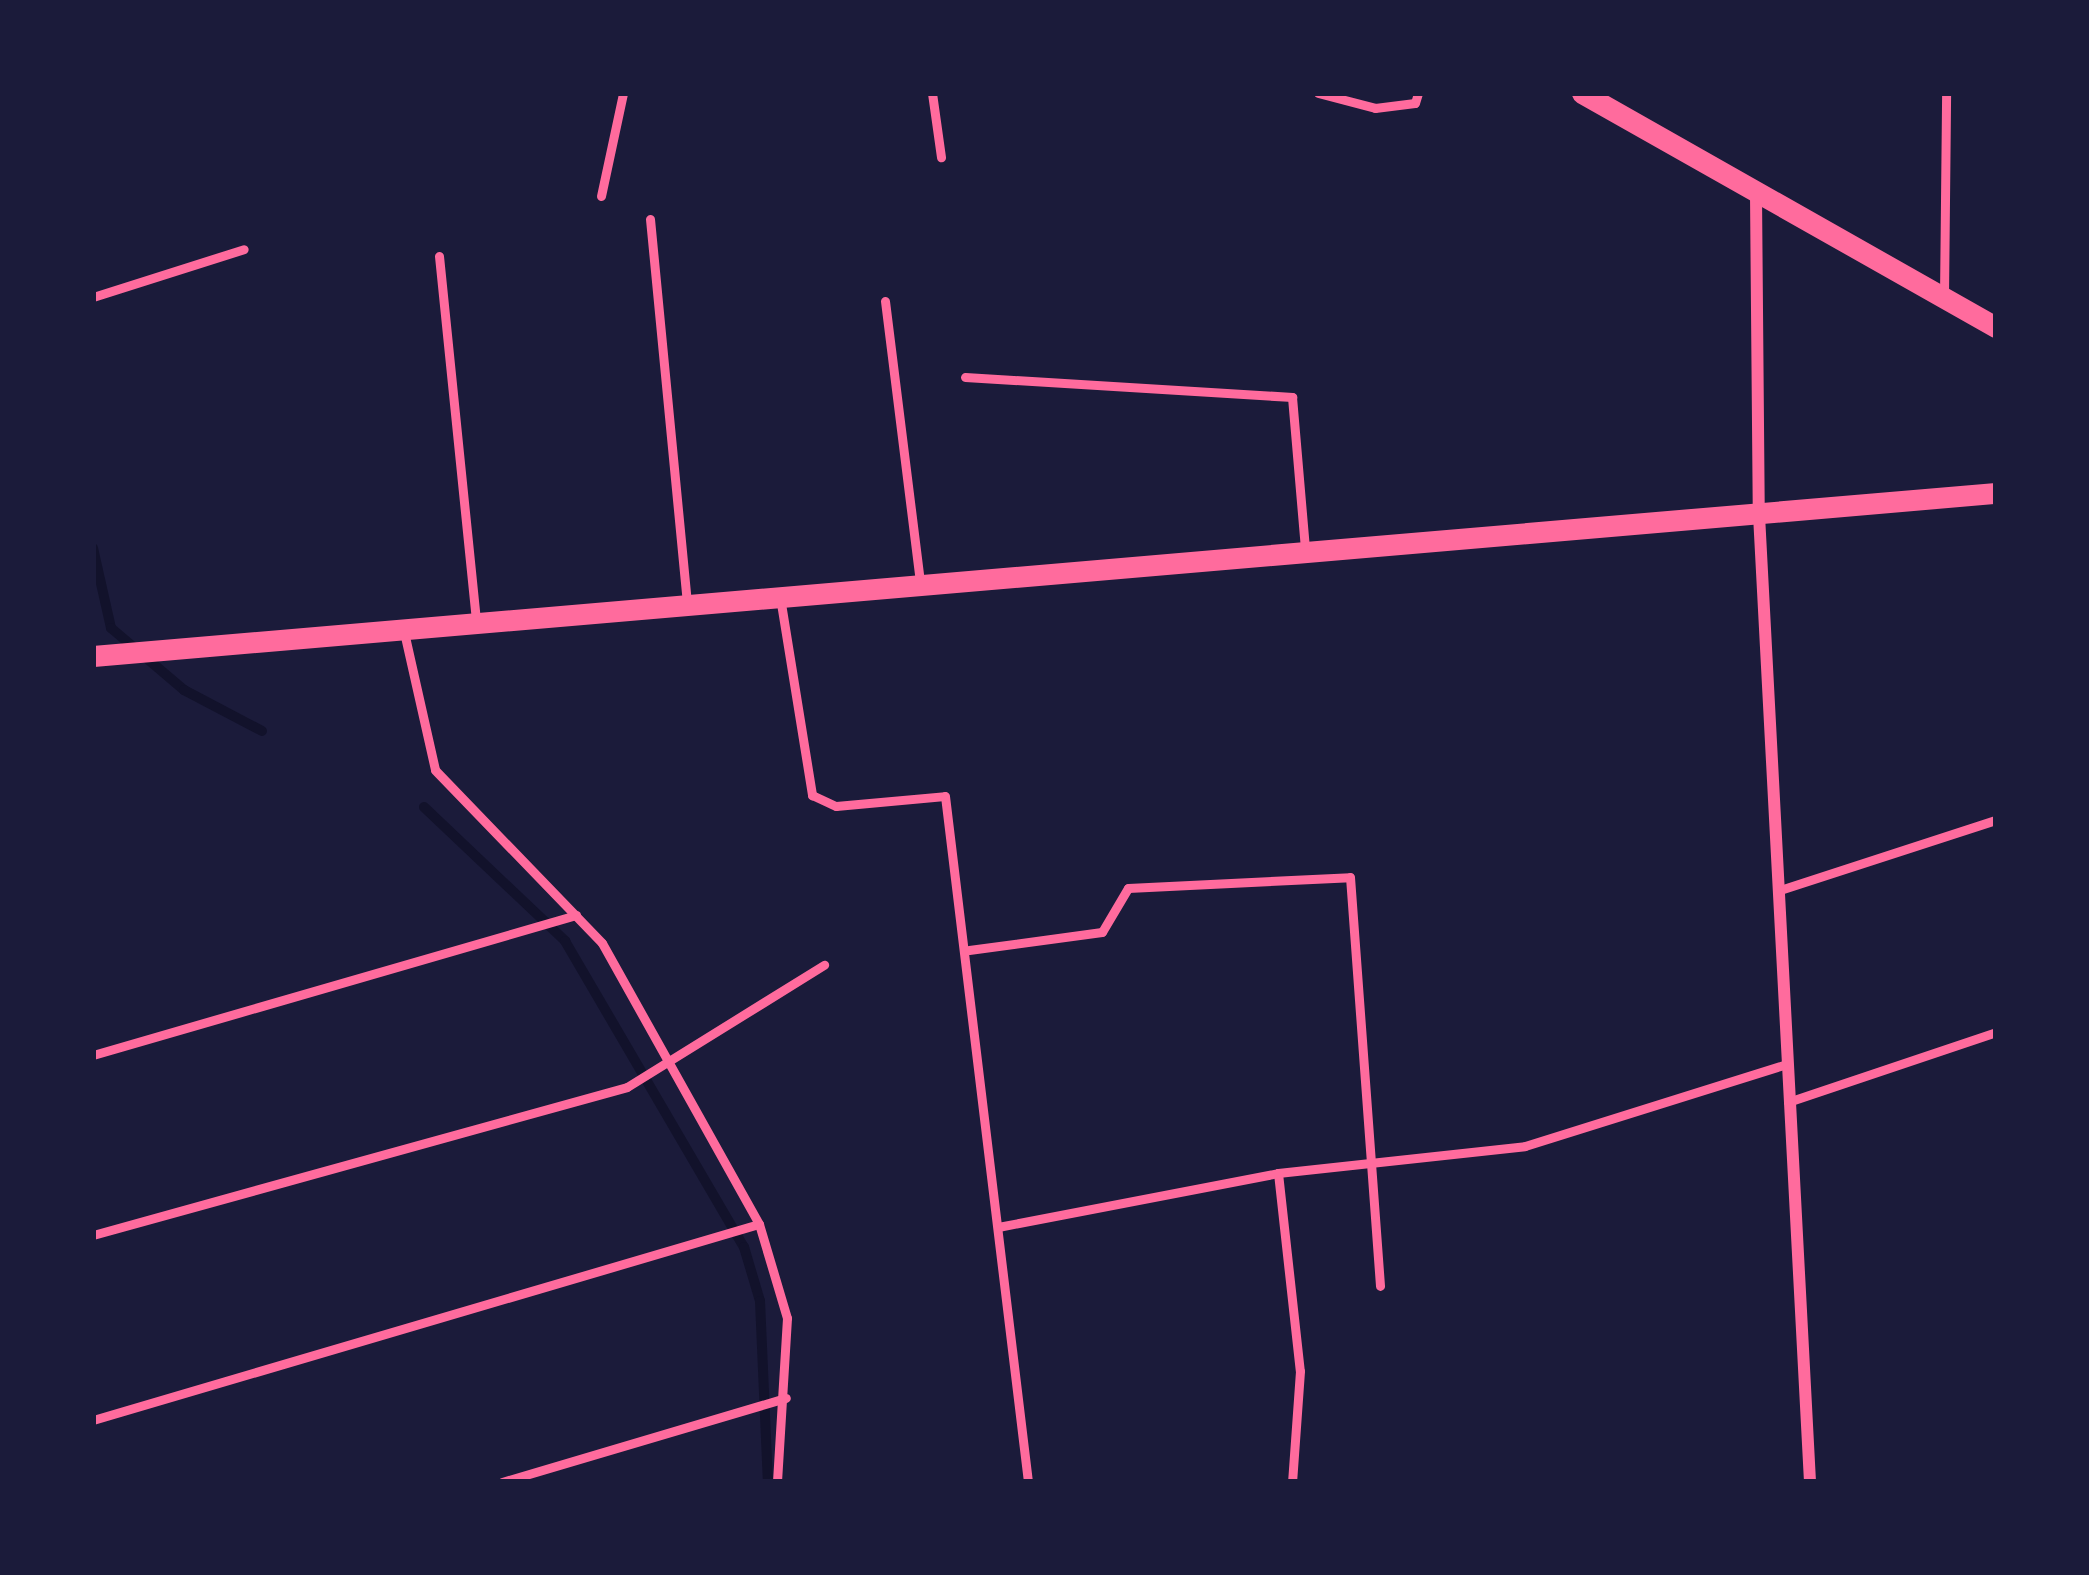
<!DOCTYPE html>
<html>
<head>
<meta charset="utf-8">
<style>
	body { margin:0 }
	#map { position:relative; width:2089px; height:1575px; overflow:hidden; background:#1b1b3a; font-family:"Zilla Slab",serif }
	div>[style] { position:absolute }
	.stream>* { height:10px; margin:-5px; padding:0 5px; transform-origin:5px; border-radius:5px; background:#12122b }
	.service>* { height:9px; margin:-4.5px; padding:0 4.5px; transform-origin:4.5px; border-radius:4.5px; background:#ff6b9d }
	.minor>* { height:12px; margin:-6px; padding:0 6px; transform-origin:6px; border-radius:6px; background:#ff6b9d }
	.tertiary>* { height:21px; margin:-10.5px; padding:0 10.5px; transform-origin:10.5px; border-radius:10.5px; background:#ff6b9d }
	span { translate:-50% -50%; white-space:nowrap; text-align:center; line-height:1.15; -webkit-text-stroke:12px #1b1b3a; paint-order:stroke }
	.frame { position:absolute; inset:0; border:96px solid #1b1b3a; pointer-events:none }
</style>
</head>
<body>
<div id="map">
	<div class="stream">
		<i style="left:93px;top:548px;width:82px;rotate:77.3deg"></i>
		<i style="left:111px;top:628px;width:96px;rotate:40.3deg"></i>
		<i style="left:184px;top:690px;width:88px;rotate:27.7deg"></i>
		<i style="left:424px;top:807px;width:195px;rotate:43.5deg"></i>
		<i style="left:565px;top:941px;width:355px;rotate:59.7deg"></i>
		<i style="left:744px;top:1247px;width:56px;rotate:73.5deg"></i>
		<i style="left:760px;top:1301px;width:181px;rotate:87.5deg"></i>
	</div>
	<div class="service">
		<i style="left:932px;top:93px;width:65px;rotate:82deg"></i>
		<i style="left:1318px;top:93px;width:59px;rotate:14.7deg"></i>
		<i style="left:1375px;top:108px;width:40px;rotate:-7.1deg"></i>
		<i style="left:1415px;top:103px;width:10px;rotate:-73deg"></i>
		<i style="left:601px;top:196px;width:105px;rotate:-77.9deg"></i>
		<i style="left:650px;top:219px;width:385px;rotate:84.5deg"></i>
		<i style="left:439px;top:256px;width:367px;rotate:84.2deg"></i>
		<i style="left:1944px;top:296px;width:203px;rotate:-89.4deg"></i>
		<i style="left:93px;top:297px;width:158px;rotate:-17.6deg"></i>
		<i style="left:885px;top:301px;width:283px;rotate:82.9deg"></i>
		<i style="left:965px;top:377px;width:328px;rotate:3.5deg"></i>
		<i style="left:1292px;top:397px;width:153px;rotate:85.1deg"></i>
		<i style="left:780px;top:597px;width:201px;rotate:80.8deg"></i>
		<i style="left:812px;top:795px;width:26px;rotate:25deg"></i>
		<i style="left:836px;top:806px;width:109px;rotate:-5.2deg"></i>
		<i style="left:945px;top:796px;width:691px;rotate:83.1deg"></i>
		<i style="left:404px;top:632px;width:141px;rotate:77.3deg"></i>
		<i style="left:435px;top:770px;width:240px;rotate:46deg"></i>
		<i style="left:602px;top:943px;width:322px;rotate:60.8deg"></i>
		<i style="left:759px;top:1224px;width:98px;rotate:73.4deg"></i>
		<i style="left:787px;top:1318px;width:164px;rotate:93.5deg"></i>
		<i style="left:1780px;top:890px;width:227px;rotate:-18deg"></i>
		<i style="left:969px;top:950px;width:134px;rotate:-7.7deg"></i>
		<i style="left:1102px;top:932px;width:51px;rotate:-59.4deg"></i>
		<i style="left:1128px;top:888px;width:222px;rotate:-2.8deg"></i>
		<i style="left:1350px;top:877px;width:410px;rotate:85.8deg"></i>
		<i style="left:93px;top:1055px;width:503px;rotate:-16.16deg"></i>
		<i style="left:1788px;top:1102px;width:219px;rotate:-18.6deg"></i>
		<i style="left:1278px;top:1173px;width:199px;rotate:83.7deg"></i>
		<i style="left:1300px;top:1371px;width:111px;rotate:94.1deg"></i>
		<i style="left:998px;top:1227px;width:285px;rotate:-10.9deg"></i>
		<i style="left:1278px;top:1173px;width:248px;rotate:-6.2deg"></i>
		<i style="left:1525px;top:1146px;width:271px;rotate:-17.4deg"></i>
		<i style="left:93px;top:1235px;width:554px;rotate:-15.49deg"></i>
		<i style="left:627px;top:1087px;width:232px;rotate:-31.8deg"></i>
		<i style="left:93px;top:1420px;width:694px;rotate:-16.4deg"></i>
		<i style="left:502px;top:1482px;width:296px;rotate:-16.5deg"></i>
	</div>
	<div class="minor">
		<i style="left:1756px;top:195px;width:320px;rotate:89.5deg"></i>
		<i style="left:1759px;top:515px;width:968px;rotate:86.98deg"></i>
	</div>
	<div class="tertiary">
		<i style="left:1582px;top:93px;width:476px;rotate:29.5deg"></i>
		<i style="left:93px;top:656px;width:1910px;rotate:-4.9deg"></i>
	</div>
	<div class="frame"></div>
</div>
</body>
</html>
